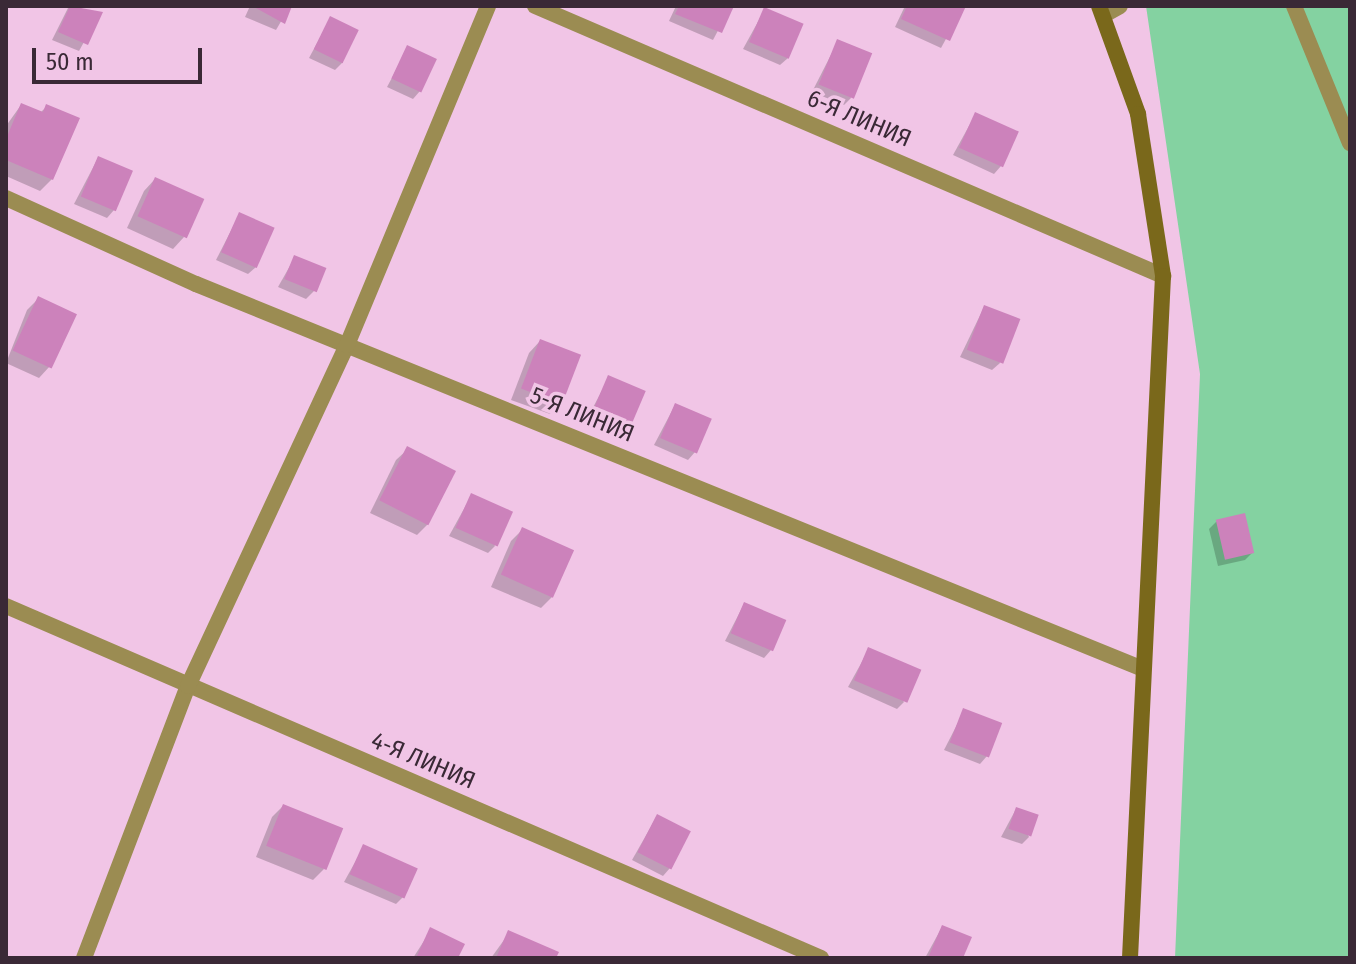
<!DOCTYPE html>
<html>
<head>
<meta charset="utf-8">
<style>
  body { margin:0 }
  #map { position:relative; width:1356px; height:964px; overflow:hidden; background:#f1c5e6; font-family:"Fira Sans Condensed",sans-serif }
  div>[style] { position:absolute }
  .green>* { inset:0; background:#84d2a1 }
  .shadow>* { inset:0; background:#0003 }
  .building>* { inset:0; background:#cc82bb; transform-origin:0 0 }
  .street>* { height:16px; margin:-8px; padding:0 8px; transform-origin:8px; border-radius:8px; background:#9b8c52 }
  .secondary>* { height:16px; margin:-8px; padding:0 8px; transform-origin:8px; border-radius:8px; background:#7a681b }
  span { translate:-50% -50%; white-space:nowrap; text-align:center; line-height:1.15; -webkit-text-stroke:7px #f1c5e6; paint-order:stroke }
  .street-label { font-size:24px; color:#3a2936 }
  .frame { position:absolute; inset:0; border:8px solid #3a2936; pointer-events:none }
  .scale { position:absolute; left:32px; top:48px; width:170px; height:36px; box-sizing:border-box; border:4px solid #3a2936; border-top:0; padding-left:10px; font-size:24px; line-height:28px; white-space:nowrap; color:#3a2936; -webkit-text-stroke:6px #f1c5e6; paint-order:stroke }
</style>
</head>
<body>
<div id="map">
  <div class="green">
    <i style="clip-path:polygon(1146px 6px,1350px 6px,1350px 958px,1175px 958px,1200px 374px)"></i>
  </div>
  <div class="shadow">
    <i style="clip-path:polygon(69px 6px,100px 13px,79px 51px,52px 40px)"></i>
    <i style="clip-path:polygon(250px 6px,290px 6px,276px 30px,245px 17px)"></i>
    <i style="clip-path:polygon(676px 6px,731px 6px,713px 40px,669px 21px)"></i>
    <i style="clip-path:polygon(905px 6px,964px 6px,941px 48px,895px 27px)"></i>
    <i style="clip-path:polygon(765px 9px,788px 58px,780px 65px,743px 49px)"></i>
    <i style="clip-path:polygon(330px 19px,343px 62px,335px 70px,309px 58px)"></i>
    <i style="clip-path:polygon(838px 41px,851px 98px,844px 105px,812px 92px)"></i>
    <i style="clip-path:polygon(408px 48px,420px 91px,413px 99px,387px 87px)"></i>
    <i style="clip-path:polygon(21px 105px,40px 113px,47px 106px,52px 179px,40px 191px,6px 176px,6px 126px)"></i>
    <i style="clip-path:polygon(975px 115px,1001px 166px,994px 174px,953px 155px)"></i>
    <i style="clip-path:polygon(98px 158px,114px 210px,107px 218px,74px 204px)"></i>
    <i style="clip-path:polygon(155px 179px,184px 237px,173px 249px,127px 228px,144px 191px)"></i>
    <i style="clip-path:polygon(239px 215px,256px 267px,248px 274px,216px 260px)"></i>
    <i style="clip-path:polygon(295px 257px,314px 291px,306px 299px,278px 287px)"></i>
    <i style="clip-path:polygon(39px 298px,50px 366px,39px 378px,6px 363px,27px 310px)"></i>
    <i style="clip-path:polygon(984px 307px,1000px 363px,992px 370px,960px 357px)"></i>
    <i style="clip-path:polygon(540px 341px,561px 403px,550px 414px,511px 400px,529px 353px)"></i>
    <i style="clip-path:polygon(609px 377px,629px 424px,622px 432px,588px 417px)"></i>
    <i style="clip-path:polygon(675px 405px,695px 452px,688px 460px,654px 445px)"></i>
    <i style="clip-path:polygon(408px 449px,428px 524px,417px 535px,370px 513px,396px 460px)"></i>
    <i style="clip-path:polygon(471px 496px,495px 546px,488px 553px,449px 536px)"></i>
    <i style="clip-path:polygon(1217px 521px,1252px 553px,1245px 560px,1218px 566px,1209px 529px)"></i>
    <i style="clip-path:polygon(522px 530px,552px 597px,541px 608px,491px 587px,511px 541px)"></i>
    <i style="clip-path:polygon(744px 604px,771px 650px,764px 658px,725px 641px)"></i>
    <i style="clip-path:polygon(869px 649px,904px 702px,897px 709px,848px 687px)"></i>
    <i style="clip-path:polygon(964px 711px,987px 756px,980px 764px,944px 750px)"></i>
    <i style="clip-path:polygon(283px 806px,324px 869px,313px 880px,256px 857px,272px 817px)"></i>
    <i style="clip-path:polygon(1016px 809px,1029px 837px,1022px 844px,1001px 837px)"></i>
    <i style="clip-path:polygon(657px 816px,670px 868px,663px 876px,632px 860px)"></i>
    <i style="clip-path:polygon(364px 846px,404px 896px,396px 904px,344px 882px)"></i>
    <i style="clip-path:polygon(942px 927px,961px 958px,925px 958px)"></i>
    <i style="clip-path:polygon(431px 930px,456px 958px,413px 958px)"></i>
    <i style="clip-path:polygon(509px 933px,554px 958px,491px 958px)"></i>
  </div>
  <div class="building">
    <i style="clip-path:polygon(70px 6px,103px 12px,88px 45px,58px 32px)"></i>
    <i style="clip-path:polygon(252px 6px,292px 6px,285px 24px)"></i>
    <i style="clip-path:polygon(679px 6px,734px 6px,722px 33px,675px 14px)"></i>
    <i style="clip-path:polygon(907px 6px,966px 6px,950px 41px,901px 19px)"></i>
    <i style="left:764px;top:7px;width:43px;height:38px;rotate:23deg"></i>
    <i style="left:330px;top:16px;width:32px;height:37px;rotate:26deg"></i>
    <i style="left:837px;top:39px;width:38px;height:49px;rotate:22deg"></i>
    <i style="left:407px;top:45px;width:33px;height:37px;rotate:25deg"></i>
    <i style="clip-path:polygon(21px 103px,43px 112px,46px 104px,80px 118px,53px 180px,6px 160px,6px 139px)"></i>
    <i style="left:975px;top:112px;width:48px;height:39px;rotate:24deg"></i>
    <i style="left:98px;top:156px;width:38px;height:44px;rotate:23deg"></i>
    <i style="left:155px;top:177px;width:54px;height:43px;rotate:24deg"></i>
    <i style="left:239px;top:212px;width:39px;height:44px;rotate:24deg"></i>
    <i style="left:294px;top:255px;width:35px;height:26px;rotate:22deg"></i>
    <i style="left:38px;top:296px;width:43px;height:60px;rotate:25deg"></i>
    <i style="left:984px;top:305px;width:39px;height:48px;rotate:21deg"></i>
    <i style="left:540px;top:339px;width:44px;height:53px;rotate:21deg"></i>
    <i style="left:608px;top:375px;width:41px;height:37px;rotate:23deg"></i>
    <i style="left:675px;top:403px;width:40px;height:38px;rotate:23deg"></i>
    <i style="left:407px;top:446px;width:55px;height:61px;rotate:27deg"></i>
    <i style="left:471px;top:493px;width:46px;height:38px;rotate:24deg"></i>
    <i style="left:1245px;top:513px;width:41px;height:30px;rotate:77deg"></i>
    <i style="left:522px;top:527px;width:57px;height:52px;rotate:24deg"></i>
    <i style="left:744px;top:602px;width:46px;height:34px;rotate:23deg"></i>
    <i style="left:868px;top:647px;width:58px;height:36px;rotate:23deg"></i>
    <i style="left:963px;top:708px;width:42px;height:37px;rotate:21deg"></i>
    <i style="left:283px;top:804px;width:65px;height:45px;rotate:22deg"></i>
    <i style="left:1016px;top:807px;width:24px;height:23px;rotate:19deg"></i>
    <i style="left:657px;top:814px;width:38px;height:43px;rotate:27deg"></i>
    <i style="left:363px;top:844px;width:60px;height:33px;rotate:24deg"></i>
    <i style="clip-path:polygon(942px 925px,972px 937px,963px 958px,928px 958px)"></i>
    <i style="clip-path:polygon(430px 927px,465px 944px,458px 958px,416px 958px)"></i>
    <i style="clip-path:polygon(508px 930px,559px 952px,556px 958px,496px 958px)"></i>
  </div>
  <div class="street">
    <i style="left:535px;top:6px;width:684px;rotate:23.26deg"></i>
    <i style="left:1294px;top:6px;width:148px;rotate:67.8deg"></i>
    <i style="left:1104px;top:15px;width:18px;rotate:-29deg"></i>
    <i style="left:6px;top:198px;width:209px;rotate:24.4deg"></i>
    <i style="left:196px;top:284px;width:1022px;rotate:22.12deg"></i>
    <i style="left:6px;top:606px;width:888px;rotate:23.36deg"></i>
    <i style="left:84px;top:958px;width:291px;rotate:-69.1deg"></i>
    <i style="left:188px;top:686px;width:376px;rotate:-65deg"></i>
    <i style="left:347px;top:345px;width:367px;rotate:-67.4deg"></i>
  </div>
  <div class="secondary">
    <i style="left:1099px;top:6px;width:115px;rotate:70.1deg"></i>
    <i style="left:1138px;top:114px;width:164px;rotate:81.2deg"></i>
    <i style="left:1163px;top:276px;width:683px;rotate:92.77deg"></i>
  </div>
  <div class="street-label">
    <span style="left:859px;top:119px;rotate:23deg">6-Я ЛИНИЯ</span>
    <span style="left:582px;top:415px;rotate:22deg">5-Я ЛИНИЯ</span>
    <span style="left:423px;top:761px;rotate:23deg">4-Я ЛИНИЯ</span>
  </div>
  <div class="frame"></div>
  <div class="scale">50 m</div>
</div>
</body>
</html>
